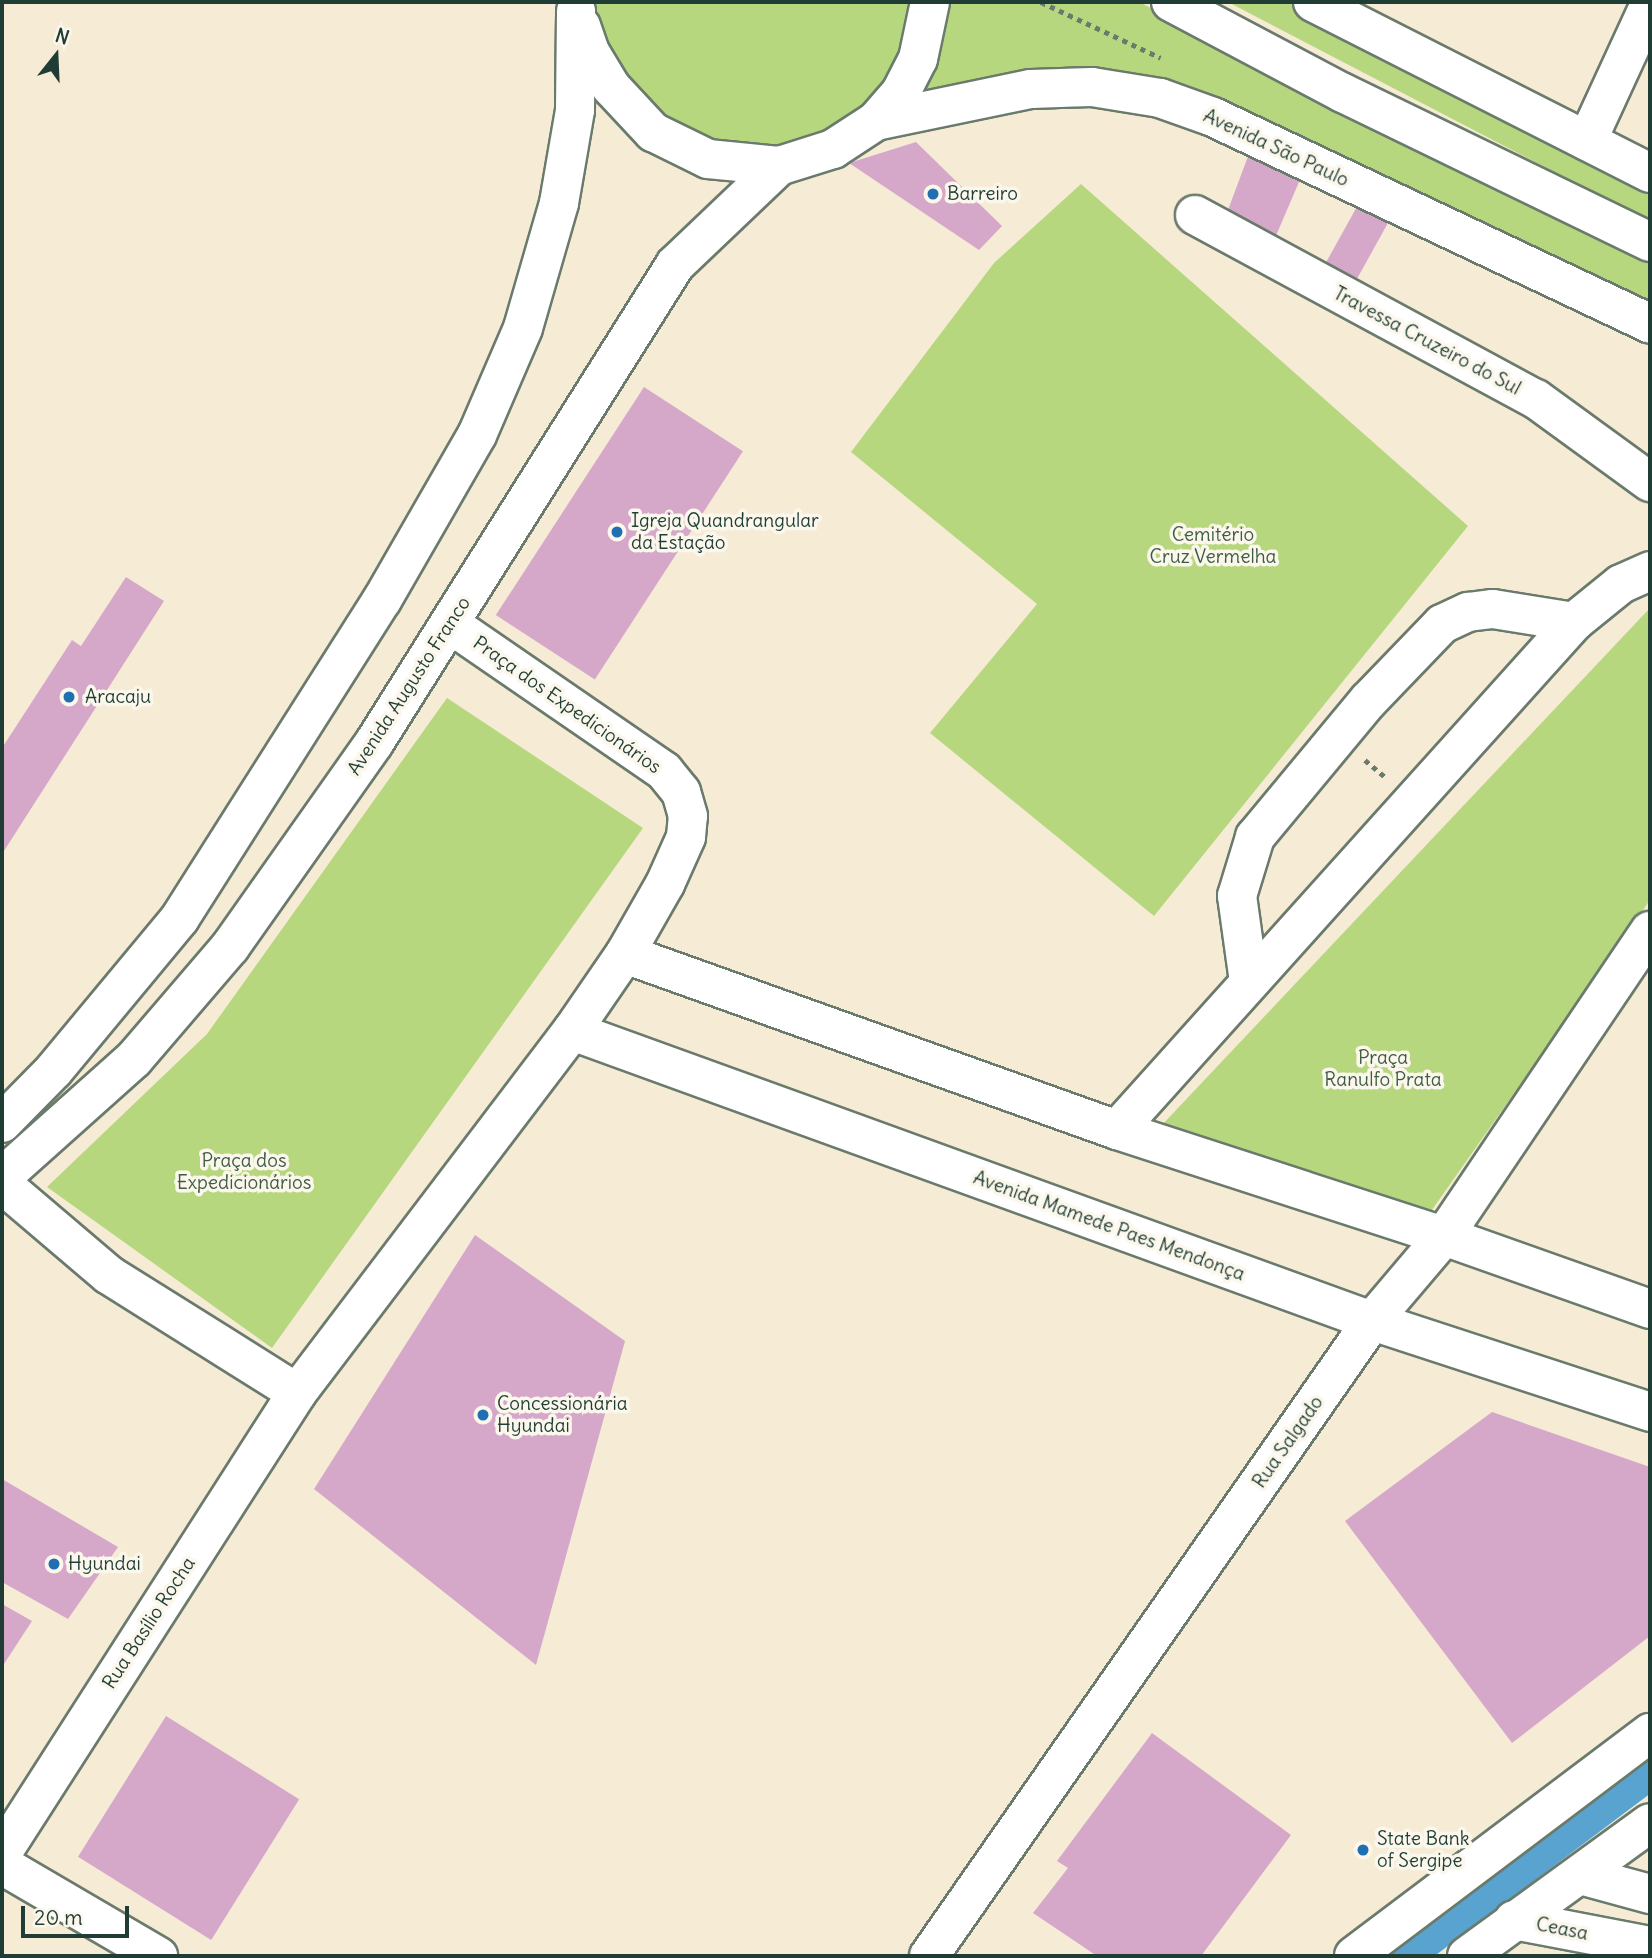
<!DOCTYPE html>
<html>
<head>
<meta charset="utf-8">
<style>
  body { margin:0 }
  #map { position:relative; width:1652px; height:1958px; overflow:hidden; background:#f6ebd5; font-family:Delius,sans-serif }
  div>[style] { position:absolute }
  .green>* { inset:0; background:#b7d77f }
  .canal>* { height:38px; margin:-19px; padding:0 19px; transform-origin:19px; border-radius:19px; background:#58a3d0 }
  .building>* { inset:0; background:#d5a8ca; transform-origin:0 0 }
  .path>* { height:4.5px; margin-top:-2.25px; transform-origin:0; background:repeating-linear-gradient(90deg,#6a7a6c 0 5px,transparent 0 10px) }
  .roads { filter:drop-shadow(2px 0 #6a7a6c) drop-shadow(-2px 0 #6a7a6c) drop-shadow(0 2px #6a7a6c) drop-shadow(0 -2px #6a7a6c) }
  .minor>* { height:38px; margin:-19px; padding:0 19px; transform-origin:19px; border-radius:19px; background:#fff }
  .major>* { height:38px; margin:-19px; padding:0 19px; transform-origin:19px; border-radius:19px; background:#fff }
  .dots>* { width:19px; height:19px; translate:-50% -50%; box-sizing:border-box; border:4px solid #fbf7ec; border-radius:50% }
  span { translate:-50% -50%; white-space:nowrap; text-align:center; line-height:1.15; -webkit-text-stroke:7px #fbf7ec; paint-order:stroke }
  .street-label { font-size:19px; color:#1f3d34 }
  .poi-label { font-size:19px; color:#1f3d34 }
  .left { translate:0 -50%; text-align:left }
  .park-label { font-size:19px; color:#3d5c43 }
  .frame { position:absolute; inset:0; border:4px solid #1f3d34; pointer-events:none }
  .north { position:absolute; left:21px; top:21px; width:70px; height:70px; -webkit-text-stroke:5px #fbf7ec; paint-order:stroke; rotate:18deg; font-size:19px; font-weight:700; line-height:28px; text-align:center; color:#1f3d34 }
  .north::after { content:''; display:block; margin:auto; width:24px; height:32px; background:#1f3d34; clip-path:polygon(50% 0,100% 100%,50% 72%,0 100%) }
  .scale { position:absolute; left:21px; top:1906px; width:108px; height:32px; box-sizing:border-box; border:4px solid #1f3d34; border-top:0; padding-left:9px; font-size:21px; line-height:24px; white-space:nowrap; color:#1f3d34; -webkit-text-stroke:5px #fbf7ec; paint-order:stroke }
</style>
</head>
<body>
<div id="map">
  <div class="green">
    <i style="clip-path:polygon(587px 2px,913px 2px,912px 32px,891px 80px,843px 126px,790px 150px,720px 149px,663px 118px,624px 82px)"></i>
    <i style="clip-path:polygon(944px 2px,1139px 2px,1650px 258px,1650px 311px,1212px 102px,909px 94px)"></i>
    <i style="clip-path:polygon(1228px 2px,1291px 2px,1650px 185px,1650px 222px)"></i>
    <i style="clip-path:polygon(1081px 184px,1468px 526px,1154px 916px,930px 733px,1037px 604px,851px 452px,994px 263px)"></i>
    <i style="clip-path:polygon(1650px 608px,1650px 900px,1427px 1217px,1161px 1126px)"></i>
    <i style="clip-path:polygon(447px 698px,643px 828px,272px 1348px,47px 1187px,207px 1034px)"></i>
  </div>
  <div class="canal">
    <i style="left:1403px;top:1956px;width:309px;rotate:-37deg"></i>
  </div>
  <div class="building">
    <i style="clip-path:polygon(916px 142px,1002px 226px,979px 250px,849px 163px)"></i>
    <i style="clip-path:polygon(1250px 151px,1302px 175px,1272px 245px,1225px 218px)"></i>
    <i style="left:1359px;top:203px;width:35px;height:75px;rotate:29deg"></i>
    <i style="left:644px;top:387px;width:118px;height:272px;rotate:33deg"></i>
    <i style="clip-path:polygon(126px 577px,164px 601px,2px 854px,2px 748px,72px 640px,81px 646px)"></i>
    <i style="clip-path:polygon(475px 1235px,625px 1341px,536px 1665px,314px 1489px)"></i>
    <i style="clip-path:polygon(1492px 1412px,1650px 1467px,1650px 1636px,1512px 1743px,1345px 1521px)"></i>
    <i style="clip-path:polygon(2px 1479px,118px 1547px,68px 1619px,2px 1582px)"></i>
    <i style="clip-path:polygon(2px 1604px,32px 1621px,2px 1667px)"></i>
    <i style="left:166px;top:1716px;width:157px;height:166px;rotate:32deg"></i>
    <i style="clip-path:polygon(1152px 1733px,1291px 1835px,1201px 1956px,1097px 1956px,1033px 1913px,1068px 1868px,1057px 1861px)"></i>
  </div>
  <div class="path">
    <i style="left:1041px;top:2px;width:132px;rotate:25deg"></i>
    <i style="left:1365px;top:760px;width:26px;rotate:40deg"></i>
  </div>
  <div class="roads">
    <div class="minor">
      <i style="left:1313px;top:2px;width:378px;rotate:26.9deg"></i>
      <i style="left:1587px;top:141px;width:151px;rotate:-65.3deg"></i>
      <i style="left:1195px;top:215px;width:387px;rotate:28.4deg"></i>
      <i style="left:1536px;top:399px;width:141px;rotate:36.1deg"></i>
      <i style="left:625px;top:954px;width:523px;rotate:19.68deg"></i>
      <i style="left:1117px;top:1130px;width:344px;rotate:18deg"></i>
      <i style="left:1444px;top:1236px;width:219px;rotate:19.5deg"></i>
      <i style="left:1249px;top:982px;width:87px;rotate:-97.9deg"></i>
      <i style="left:1237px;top:896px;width:62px;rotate:-73deg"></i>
      <i style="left:1255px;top:837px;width:177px;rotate:-50.3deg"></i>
      <i style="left:1368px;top:701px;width:107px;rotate:-46.1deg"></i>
      <i style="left:1442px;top:624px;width:29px;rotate:-25deg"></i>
      <i style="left:1468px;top:612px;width:25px;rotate:-7deg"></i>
      <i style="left:1493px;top:609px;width:82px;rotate:9.1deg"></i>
      <i style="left:572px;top:1031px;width:851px;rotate:19.93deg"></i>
      <i style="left:1372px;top:1321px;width:293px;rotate:18.1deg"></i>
      <i style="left:1117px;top:1130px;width:683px;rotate:-48.03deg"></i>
      <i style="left:1574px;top:622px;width:60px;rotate:-39deg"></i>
      <i style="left:1621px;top:584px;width:32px;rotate:-24deg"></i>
      <i style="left:2px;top:1184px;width:140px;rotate:40.4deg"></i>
      <i style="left:109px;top:1275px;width:222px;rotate:32.1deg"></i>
      <i style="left:2px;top:1853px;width:546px;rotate:-57.33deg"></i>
      <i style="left:297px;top:1393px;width:455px;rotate:-52.8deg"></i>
      <i style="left:572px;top:1031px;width:93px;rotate:-55.5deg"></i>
      <i style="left:625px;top:954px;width:81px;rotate:-60.3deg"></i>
      <i style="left:665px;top:884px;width:51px;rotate:-65.9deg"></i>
      <i style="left:686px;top:837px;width:21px;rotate:-85deg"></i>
      <i style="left:688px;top:816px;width:25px;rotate:-106deg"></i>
      <i style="left:681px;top:792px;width:27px;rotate:-129deg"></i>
      <i style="left:664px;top:771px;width:260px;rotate:-145.5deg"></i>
      <i style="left:2px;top:1865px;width:181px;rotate:30.3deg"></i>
      <i style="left:1580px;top:1875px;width:73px;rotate:15.2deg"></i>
      <i style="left:1514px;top:1920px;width:138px;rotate:10.8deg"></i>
      <i style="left:929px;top:1956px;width:774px;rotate:-55.1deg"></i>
      <i style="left:1372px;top:1321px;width:111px;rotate:-49.7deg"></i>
      <i style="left:1444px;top:1236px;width:368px;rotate:-56deg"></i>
    </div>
    <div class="major">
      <i style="left:1171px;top:2px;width:195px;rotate:27.9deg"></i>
      <i style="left:1343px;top:93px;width:341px;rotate:25.9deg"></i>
      <i style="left:581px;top:26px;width:28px;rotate:71deg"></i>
      <i style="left:590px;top:52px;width:41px;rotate:59deg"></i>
      <i style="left:611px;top:87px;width:62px;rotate:47deg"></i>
      <i style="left:653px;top:132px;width:61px;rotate:26.1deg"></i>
      <i style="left:708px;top:159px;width:71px;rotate:5.6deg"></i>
      <i style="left:779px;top:166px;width:57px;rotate:-17.5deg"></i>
      <i style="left:833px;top:149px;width:51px;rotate:-33.1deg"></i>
      <i style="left:876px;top:121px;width:38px;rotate:-49deg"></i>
      <i style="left:901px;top:92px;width:37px;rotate:-63deg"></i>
      <i style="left:918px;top:59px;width:58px;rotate:-78.1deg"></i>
      <i style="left:876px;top:121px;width:158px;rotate:-11.7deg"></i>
      <i style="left:1031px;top:89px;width:61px;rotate:-1.9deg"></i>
      <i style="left:1092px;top:87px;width:69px;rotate:9.2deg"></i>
      <i style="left:1160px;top:98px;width:56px;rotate:19.7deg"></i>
      <i style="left:1213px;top:117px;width:484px;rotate:25.3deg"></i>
      <i style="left:2px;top:1123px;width:74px;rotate:-45.5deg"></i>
      <i style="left:54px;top:1070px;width:197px;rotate:-50.3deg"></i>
      <i style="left:180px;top:918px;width:377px;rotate:-57.6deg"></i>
      <i style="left:382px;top:600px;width:190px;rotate:-60.1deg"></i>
      <i style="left:477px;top:435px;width:116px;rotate:-66.7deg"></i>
      <i style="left:523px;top:328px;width:130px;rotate:-73.9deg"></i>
      <i style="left:559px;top:203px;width:94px;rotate:-80.2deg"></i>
      <i style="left:575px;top:110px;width:99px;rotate:-89.4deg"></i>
      <i style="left:2px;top:1177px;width:177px;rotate:-41.8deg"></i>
      <i style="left:134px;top:1059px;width:148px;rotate:-49.4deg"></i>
      <i style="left:230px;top:947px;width:250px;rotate:-54.8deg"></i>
      <i style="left:374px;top:743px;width:565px;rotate:-57.8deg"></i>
      <i style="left:675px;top:265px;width:144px;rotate:-43.6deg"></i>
      <i style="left:1354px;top:1956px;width:371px;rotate:-37deg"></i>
      <i style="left:1467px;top:1956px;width:226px;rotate:-36deg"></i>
    </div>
  </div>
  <div class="dots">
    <i style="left:933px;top:194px;background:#1f6fb2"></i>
    <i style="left:617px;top:532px;background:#1f6fb2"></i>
    <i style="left:69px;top:697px;background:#1f6fb2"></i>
    <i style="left:483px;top:1415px;background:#1f6fb2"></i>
    <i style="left:54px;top:1564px;background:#1f6fb2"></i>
    <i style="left:1363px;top:1850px;background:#1f6fb2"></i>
  </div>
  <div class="street-label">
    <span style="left:1276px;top:148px;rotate:25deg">Avenida São Paulo</span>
    <span style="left:1427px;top:341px;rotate:28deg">Travessa Cruzeiro do Sul</span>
    <span style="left:409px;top:686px;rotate:-57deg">Avenida Augusto Franco</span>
    <span style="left:567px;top:705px;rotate:35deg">Praça dos Expedicionários</span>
    <span style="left:1109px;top:1226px;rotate:20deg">Avenida Mamede Paes Mendonça</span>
    <span style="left:1288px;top:1442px;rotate:-55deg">Rua Salgado</span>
    <span style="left:149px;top:1623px;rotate:-57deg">Rua Basílio Rocha</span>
    <span style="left:1562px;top:1929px;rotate:11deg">Ceasa</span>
  </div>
  <div class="poi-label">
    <span class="left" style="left:947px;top:194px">Barreiro</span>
    <span class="left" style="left:631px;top:532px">Igreja Quandrangular<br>da Estação</span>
    <span class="left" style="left:85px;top:697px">Aracaju</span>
    <span class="left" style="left:497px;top:1415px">Concessionária<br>Hyundai</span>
    <span class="left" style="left:68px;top:1564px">Hyundai</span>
    <span class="left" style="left:1377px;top:1850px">State Bank<br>of Sergipe</span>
  </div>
  <div class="park-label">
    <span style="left:1213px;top:546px">Cemitério<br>Cruz Vermelha</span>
    <span style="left:1383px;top:1069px">Praça<br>Ranulfo Prata</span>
    <span style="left:244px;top:1172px">Praça dos<br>Expedicionários</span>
  </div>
  <div class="frame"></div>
  <div class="north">N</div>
  <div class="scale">20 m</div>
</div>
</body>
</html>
